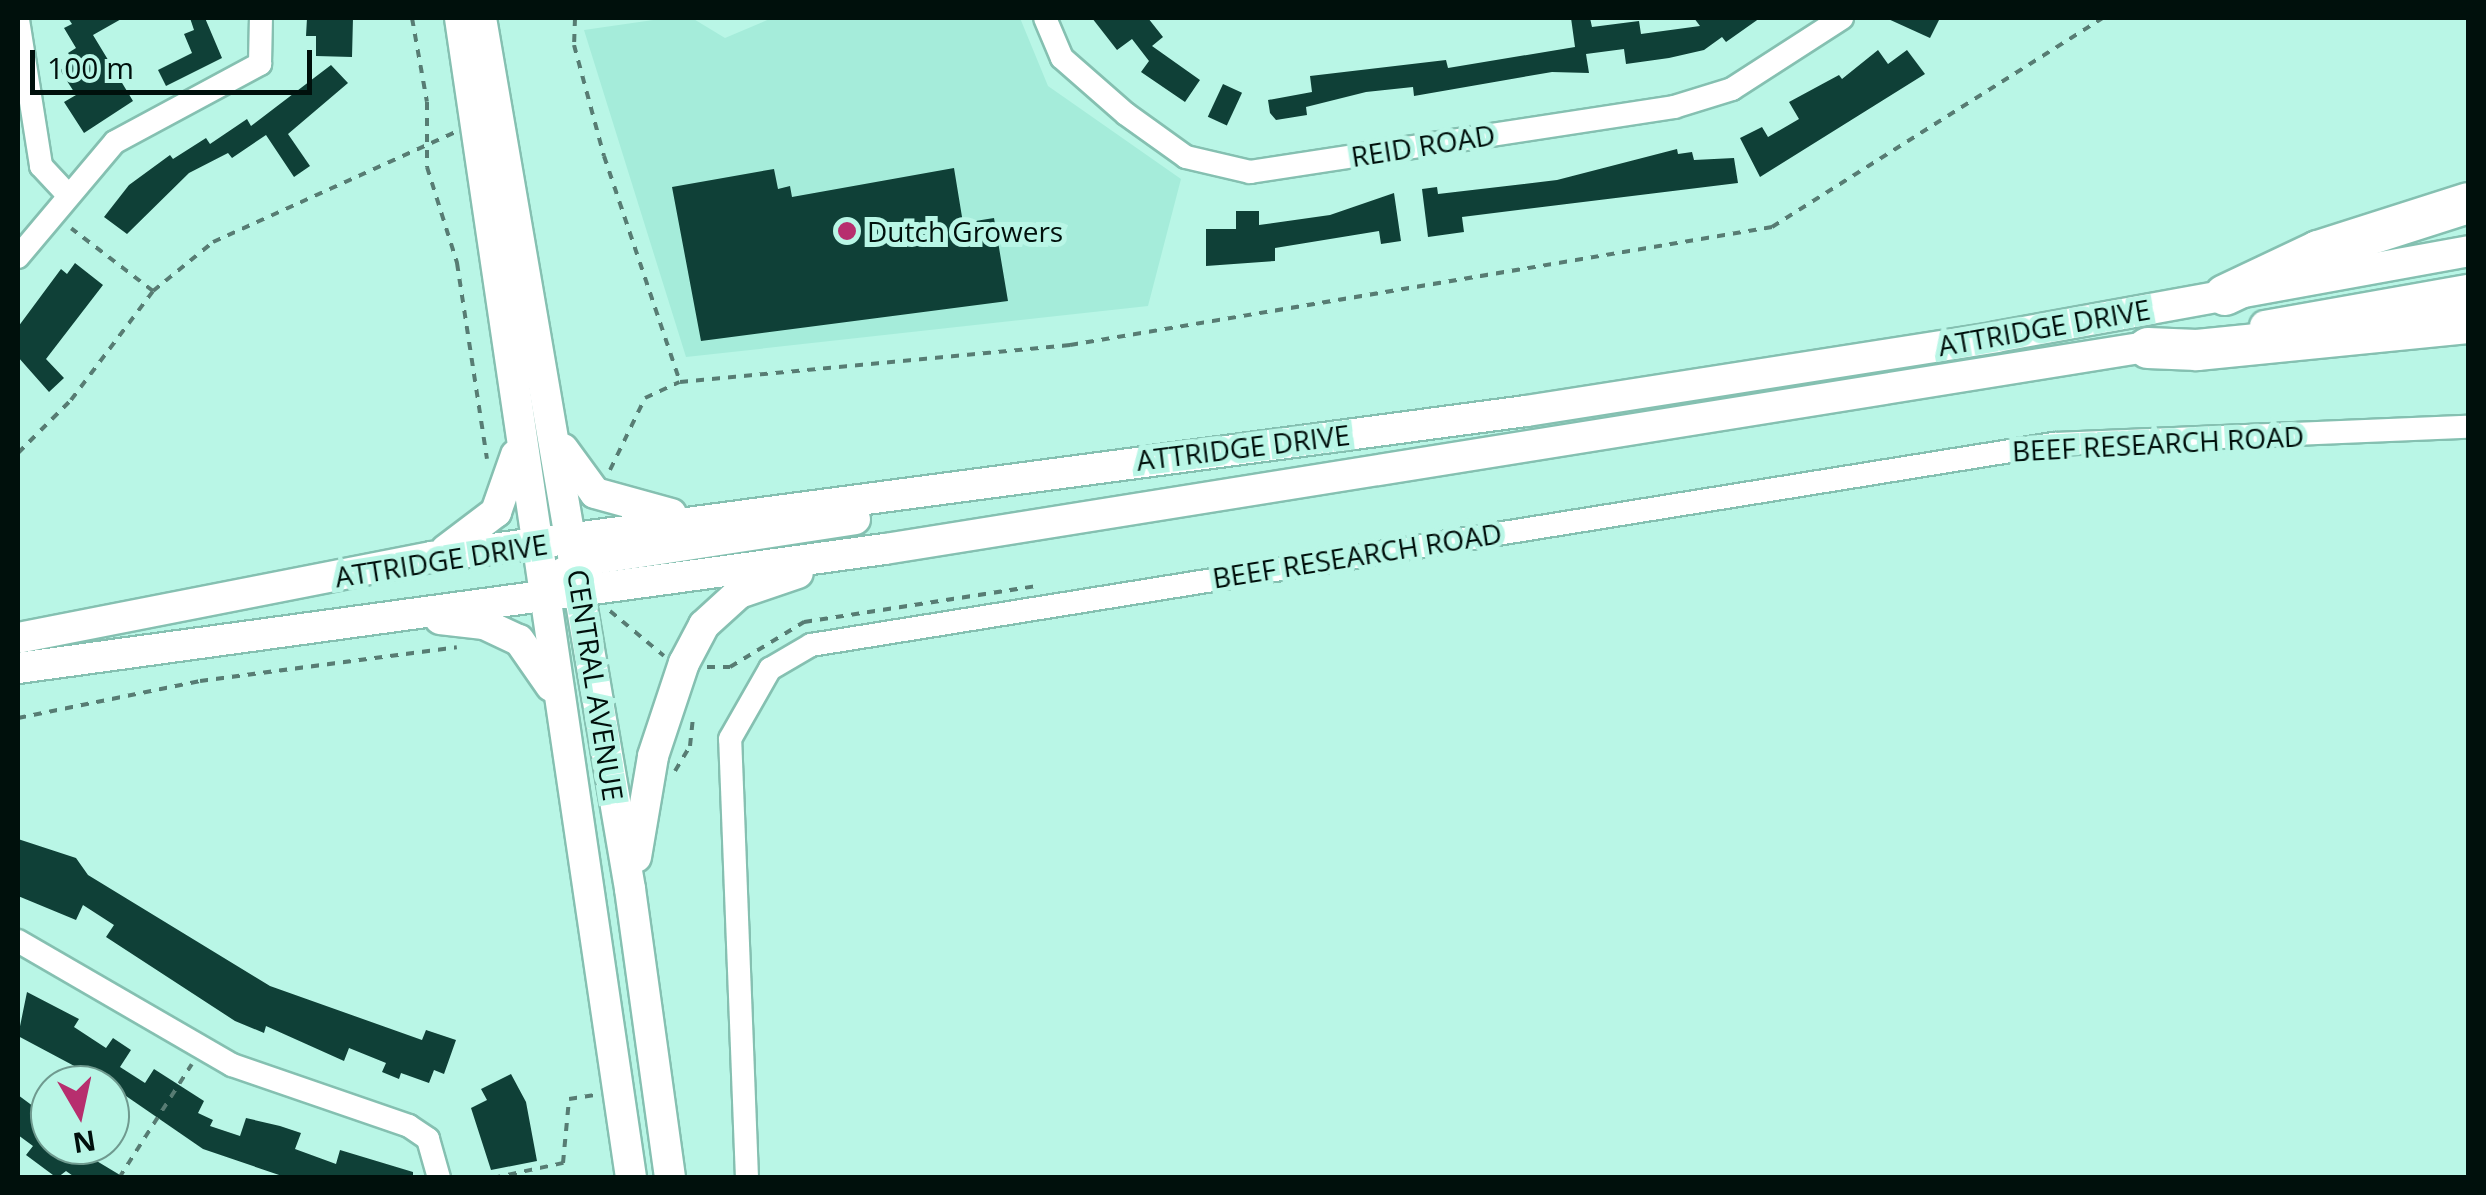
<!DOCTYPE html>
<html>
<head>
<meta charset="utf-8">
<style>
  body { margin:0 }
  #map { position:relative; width:2486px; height:1195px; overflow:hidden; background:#b9f6e6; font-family:"Open Sans",sans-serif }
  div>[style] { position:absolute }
  .built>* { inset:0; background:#a5ecda }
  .building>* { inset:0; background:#0f4037; transform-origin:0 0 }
  .path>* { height:4px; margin-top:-2px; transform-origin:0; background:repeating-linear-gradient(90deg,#577c73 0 8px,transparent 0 16px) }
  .roads { filter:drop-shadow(2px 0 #85c0b1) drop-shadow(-2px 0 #85c0b1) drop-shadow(0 2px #85c0b1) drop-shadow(0 -2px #85c0b1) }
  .street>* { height:22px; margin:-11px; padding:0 11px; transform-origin:11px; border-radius:11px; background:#fff }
  .secondary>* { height:30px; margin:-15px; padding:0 15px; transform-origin:15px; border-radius:15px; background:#fff }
  .highway>* { height:40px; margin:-20px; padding:0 20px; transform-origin:20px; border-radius:20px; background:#fff }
  .dots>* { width:28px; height:28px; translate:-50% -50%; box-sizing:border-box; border:5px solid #b9f6e6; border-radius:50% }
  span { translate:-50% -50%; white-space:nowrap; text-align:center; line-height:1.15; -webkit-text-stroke:10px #b9f6e6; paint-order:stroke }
  .street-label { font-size:28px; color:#00100c }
  .poi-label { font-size:28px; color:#00100c }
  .left { translate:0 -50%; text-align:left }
  .frame { position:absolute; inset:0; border:20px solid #00100c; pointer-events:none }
  .north { position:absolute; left:30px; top:1065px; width:100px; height:100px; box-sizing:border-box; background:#b9f6e6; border:2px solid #6f9a8f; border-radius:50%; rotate:171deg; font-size:28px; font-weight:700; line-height:40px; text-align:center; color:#00100c }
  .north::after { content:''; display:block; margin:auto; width:35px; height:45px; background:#b72e6e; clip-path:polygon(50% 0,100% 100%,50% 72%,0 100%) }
  .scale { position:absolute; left:30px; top:50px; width:282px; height:45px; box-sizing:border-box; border:5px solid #00100c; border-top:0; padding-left:12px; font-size:30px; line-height:35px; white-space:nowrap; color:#00100c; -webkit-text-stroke:8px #b9f6e6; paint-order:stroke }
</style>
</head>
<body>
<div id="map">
  <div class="built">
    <i style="clip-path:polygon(667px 18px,692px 18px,725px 38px,772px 18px,1020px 18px,1048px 86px,1181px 179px,1148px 306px,686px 357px,584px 30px)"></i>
  </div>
  <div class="building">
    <i style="clip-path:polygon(68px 18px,123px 18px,93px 35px,133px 101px,84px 133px,64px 102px,76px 95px,60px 70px,74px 61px,68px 53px,76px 48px,64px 28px,72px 24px)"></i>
    <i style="clip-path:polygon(190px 18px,205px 18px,222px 58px,166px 86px,158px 70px,192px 53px,184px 34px,194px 30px)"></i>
    <i style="clip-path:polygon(307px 18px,353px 18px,352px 57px,316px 56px,316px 36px,306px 36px)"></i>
    <i style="clip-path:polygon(1092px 18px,1148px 18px,1163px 37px,1152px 46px,1200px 80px,1185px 102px,1141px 72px,1149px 61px,1132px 39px,1117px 50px)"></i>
    <i style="clip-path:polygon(1571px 18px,1590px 18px,1592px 27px,1639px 21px,1641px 34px,1700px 26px,1694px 18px,1760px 18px,1726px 42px,1722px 37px,1704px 50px,1669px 58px,1626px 64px,1624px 49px,1586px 54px,1589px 73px,1552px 72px,1414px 96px,1413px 87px,1366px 92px,1306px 107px,1307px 115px,1276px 120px,1270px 113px,1268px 100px,1312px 92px,1310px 76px,1446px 60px,1448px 68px,1575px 47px)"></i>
    <i style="clip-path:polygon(1886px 18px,1940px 18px,1930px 38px)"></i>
    <i style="clip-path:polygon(1878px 50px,1888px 64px,1907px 50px,1925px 74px,1760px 177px,1740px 138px,1762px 127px,1768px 137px,1799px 119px,1789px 102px,1839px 75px,1842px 79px)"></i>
    <i style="clip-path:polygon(331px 65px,348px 83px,288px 134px,310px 166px,294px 177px,266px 135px,232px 158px,228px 153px,189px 173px,127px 234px,104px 217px,129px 185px,170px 155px,173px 159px,206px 138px,210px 144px,247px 119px,251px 126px)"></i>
    <i style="left:1223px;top:84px;width:21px;height:36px;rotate:25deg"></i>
    <i style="clip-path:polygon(1677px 149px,1678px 154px,1692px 152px,1694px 160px,1734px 158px,1738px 183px,1462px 217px,1464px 232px,1428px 237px,1422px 189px,1437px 187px,1438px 194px,1557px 180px)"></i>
    <i style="clip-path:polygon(954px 168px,963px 223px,994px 218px,1008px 301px,701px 341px,672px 187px,774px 169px,778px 189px,790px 186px,792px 197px)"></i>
    <i style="clip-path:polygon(1394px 193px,1401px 241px,1381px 244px,1379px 231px,1275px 248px,1275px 261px,1206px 266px,1206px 229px,1236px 229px,1236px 211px,1259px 211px,1259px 225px,1330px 215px)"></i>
    <i style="clip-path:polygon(75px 263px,103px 285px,46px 359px,64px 378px,49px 392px,18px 357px,18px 327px,61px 269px,67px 274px)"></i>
    <i style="clip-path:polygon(18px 839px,76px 858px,88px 875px,270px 986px,422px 1040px,426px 1030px,456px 1040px,444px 1074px,434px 1070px,429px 1083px,401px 1073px,399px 1079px,382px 1072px,386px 1063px,349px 1048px,344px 1061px,266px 1026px,264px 1033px,235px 1021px,106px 937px,114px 925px,83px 905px,76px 920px,18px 896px)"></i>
    <i style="clip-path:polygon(27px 992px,79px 1019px,74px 1027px,106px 1048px,113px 1038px,131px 1050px,120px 1067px,145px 1083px,154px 1069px,204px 1101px,198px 1113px,213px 1120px,210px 1126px,240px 1136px,246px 1118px,280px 1126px,301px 1133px,295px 1149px,336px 1164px,340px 1150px,413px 1172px,413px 1178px,288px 1178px,203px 1149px,110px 1085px,18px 1036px)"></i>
    <i style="clip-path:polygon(511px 1074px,526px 1102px,537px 1161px,491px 1170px,471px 1108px,487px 1100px,481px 1089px)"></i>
    <i style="clip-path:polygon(18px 1095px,49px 1118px,43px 1125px,50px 1145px,70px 1145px,125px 1178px,76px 1178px,66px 1171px,57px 1178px,26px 1155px,33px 1146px,18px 1135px)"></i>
  </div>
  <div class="path">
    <i style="left:412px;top:18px;width:85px;rotate:79.9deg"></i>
    <i style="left:427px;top:102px;width:65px;rotate:90deg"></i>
    <i style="left:427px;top:167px;width:101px;rotate:72.6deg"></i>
    <i style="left:457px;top:263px;width:198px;rotate:81.3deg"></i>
    <i style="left:575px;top:18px;width:27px;rotate:92deg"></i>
    <i style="left:574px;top:45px;width:115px;rotate:74.9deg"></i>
    <i style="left:604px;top:156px;width:238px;rotate:71.4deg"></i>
    <i style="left:153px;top:291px;width:77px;rotate:-39.2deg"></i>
    <i style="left:213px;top:242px;width:266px;rotate:-24.4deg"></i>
    <i style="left:18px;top:453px;width:75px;rotate:-45deg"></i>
    <i style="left:71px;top:400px;width:136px;rotate:-53deg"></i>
    <i style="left:153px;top:291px;width:103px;rotate:-142.5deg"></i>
    <i style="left:610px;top:470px;width:80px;rotate:-64.1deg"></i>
    <i style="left:645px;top:398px;width:38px;rotate:-25deg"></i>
    <i style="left:680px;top:382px;width:392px;rotate:-5.4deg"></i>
    <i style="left:1070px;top:345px;width:712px;rotate:-9.54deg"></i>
    <i style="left:1772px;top:227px;width:391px;rotate:-32.3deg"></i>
    <i style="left:610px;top:611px;width:70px;rotate:39.8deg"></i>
    <i style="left:707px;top:667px;width:23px"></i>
    <i style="left:730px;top:667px;width:87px;rotate:-31.3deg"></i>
    <i style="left:804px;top:622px;width:236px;rotate:-8.8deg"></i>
    <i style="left:18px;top:718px;width:186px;rotate:-11.5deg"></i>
    <i style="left:200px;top:681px;width:259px;rotate:-7.5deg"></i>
    <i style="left:675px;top:771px;width:29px;rotate:-59deg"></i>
    <i style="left:690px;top:746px;width:30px;rotate:-84deg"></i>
    <i style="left:119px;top:1178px;width:135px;rotate:-57.4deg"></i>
    <i style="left:493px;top:1178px;width:72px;rotate:-12.1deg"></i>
    <i style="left:563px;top:1163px;width:64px;rotate:-84.6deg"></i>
    <i style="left:569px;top:1099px;width:26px;rotate:-9deg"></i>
  </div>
  <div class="roads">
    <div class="street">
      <i style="left:1045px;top:18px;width:43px;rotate:67deg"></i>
      <i style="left:1062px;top:58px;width:85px;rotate:41.2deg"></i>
      <i style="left:1126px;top:114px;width:74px;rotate:35.6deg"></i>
      <i style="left:1186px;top:157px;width:66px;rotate:13.2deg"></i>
      <i style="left:1250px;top:172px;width:429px;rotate:-8.7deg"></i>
      <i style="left:1674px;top:107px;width:61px;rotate:-17.2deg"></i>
      <i style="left:1732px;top:89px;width:131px;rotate:-32.8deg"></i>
      <i style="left:18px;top:20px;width:148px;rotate:81deg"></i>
      <i style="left:41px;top:166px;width:38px;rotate:47deg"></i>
      <i style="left:18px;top:257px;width:150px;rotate:-49.9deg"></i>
      <i style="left:115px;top:142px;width:165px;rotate:-28.3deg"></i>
      <i style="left:260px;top:64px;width:46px;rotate:-88.8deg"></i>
      <i style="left:18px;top:941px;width:247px;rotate:30.1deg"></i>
      <i style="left:232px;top:1065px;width:187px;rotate:19deg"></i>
      <i style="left:409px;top:1126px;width:23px;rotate:34deg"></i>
      <i style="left:428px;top:1139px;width:41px;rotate:74.2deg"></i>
      <i style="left:747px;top:1178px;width:439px;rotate:-92.2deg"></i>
      <i style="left:730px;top:739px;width:81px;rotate:-60.3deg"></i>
      <i style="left:770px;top:669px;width:48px;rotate:-30.3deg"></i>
      <i style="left:811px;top:645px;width:1259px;rotate:-9.19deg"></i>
      <i style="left:2054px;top:444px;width:414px;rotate:-2.4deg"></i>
    </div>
    <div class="secondary">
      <i style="left:460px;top:18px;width:1173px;rotate:81.61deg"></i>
      <i style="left:481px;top:18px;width:884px;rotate:80.29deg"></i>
      <i style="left:630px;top:889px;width:292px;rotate:82.1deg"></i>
      <i style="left:2265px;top:326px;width:206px;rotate:-10.1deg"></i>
      <i style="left:563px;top:449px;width:54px;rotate:54deg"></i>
      <i style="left:595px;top:493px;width:79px;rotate:15.4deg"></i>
      <i style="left:446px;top:550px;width:63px;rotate:-37.2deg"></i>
      <i style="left:496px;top:512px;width:60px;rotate:-70.7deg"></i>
      <i style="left:563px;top:573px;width:35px;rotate:-24deg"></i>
      <i style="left:595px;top:559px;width:263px;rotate:-8.7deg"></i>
      <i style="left:440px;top:619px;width:44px;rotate:6.5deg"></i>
      <i style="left:484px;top:624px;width:38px;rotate:25deg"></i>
      <i style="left:519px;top:640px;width:56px;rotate:55.2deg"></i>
      <i style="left:18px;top:638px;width:422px;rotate:-11.1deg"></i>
      <i style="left:432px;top:557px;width:1104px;rotate:-7.6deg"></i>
      <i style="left:1526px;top:411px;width:476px;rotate:-8.9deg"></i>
      <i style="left:1996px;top:337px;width:480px;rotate:-10.3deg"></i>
      <i style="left:18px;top:668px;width:875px;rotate:-7.82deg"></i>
      <i style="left:885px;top:549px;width:1296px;rotate:-9.1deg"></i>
      <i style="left:636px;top:857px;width:102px;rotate:-80.4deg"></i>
      <i style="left:653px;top:756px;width:98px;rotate:-71.6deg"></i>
      <i style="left:684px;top:663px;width:43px;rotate:-62.2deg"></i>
      <i style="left:704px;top:625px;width:47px;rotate:-42.4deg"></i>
      <i style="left:739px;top:593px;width:62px;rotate:-18.7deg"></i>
    </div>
    <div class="highway">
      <i style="left:2225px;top:295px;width:103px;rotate:-25.3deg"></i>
      <i style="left:2318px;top:251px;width:157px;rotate:-17.7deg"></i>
      <i style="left:2148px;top:348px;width:49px;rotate:2.3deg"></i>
      <i style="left:2197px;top:350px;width:272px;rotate:-5.7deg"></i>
    </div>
  </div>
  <div class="dots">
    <i style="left:847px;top:231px;background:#b72e6e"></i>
  </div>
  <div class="street-label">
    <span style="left:1423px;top:145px;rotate:-9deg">REID ROAD</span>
    <span style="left:2044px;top:327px;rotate:-10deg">ATTRIDGE DRIVE</span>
    <span style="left:2158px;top:443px;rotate:-3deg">BEEF RESEARCH ROAD</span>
    <span style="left:1243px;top:447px;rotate:-7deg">ATTRIDGE DRIVE</span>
    <span style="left:1357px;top:555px;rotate:-9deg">BEEF RESEARCH ROAD</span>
    <span style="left:441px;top:560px;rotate:-9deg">ATTRIDGE DRIVE</span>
    <span style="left:596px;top:685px;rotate:81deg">CENTRAL AVENUE</span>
  </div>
  <div class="poi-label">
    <span class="left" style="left:867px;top:231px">Dutch Growers</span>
  </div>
  <div class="frame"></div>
  <div class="north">N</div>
  <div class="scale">100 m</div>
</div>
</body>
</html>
